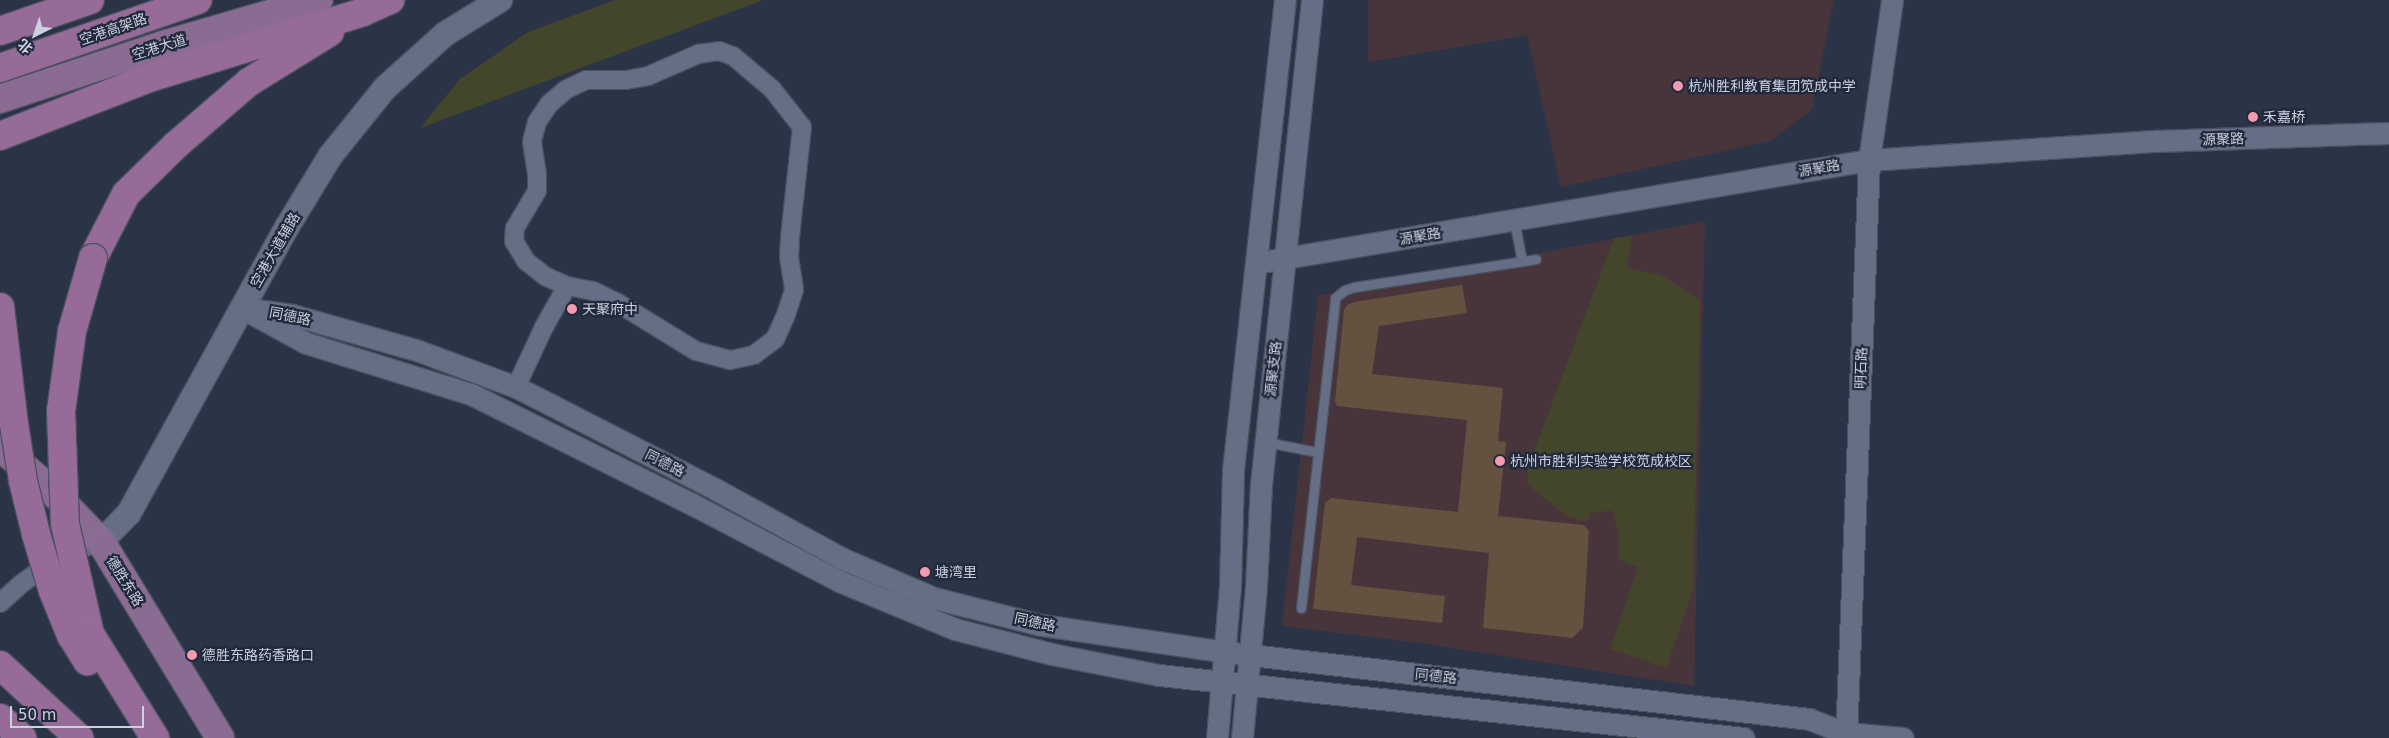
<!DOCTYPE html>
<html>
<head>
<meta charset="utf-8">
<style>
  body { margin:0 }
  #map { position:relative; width:2389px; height:738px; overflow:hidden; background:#2b3347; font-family:"DejaVu Sans","Noto Sans SC",sans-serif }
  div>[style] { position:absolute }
  .education>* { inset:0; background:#48353c }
  .green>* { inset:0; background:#44462b }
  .building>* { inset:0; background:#655140 }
  .roads { filter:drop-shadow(1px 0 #4b5161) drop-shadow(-1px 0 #4b5161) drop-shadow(0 1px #4b5161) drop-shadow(0 -1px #4b5161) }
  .service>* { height:9px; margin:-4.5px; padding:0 4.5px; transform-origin:4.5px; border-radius:4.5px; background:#656e85 }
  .minor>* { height:18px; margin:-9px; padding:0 9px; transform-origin:9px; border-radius:9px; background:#656e85 }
  .tertiary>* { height:21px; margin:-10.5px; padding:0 10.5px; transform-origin:10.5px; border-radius:10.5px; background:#656e85 }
  .secondary>* { height:24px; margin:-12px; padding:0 12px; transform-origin:12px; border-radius:12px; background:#656e85 }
  .primary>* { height:28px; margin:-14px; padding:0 14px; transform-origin:14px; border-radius:14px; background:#8a6c93 }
  .trunk>* { height:28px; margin:-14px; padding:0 14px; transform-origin:14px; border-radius:14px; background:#966b98 }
  .bridges { filter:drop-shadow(1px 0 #4b5161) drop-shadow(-1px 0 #4b5161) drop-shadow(0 1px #4b5161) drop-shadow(0 -1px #4b5161) }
  .trunk-bridge>* { height:28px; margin:-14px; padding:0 14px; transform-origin:14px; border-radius:14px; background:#966b98 }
  .dots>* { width:14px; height:14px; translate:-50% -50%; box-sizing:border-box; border:2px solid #21293c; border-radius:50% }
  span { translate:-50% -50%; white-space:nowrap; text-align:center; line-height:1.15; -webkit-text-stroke:4.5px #21293c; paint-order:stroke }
  .street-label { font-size:14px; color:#ccd1de }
  .poi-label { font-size:14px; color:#ccd1de }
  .left { translate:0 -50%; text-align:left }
  .north { position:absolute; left:10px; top:10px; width:50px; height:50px; -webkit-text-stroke:4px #21293c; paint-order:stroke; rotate:221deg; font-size:14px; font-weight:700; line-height:20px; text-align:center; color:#ccd1de }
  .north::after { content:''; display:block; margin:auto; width:18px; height:22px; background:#ccd1de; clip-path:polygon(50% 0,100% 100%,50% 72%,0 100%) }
  .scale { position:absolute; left:10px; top:706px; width:134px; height:22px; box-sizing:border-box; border:2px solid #ccd1de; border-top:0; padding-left:6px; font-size:15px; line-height:18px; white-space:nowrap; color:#ccd1de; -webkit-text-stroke:4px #21293c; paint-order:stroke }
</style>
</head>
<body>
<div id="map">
  <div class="education">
    <i style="clip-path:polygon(1368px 0,1834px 0,1812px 110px,1770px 141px,1561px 187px,1527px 35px,1368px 62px)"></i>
    <i style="clip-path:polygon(1705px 221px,1694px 686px,1428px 644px,1282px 626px,1318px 296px)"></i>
  </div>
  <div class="green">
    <i style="clip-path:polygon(615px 0,763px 0,420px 128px,460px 79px,528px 32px)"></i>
    <i style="clip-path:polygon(1632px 236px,1627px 268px,1661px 275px,1700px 300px,1693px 590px,1666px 668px,1610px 649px,1638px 567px,1619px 560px,1619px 533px,1612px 510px,1588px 514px,1590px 519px,1585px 521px,1567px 516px,1527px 484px,1528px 467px,1614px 238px)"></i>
  </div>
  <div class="building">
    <i style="clip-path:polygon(1462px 285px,1467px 313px,1379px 326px,1372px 374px,1503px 388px,1498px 441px,1506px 442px,1498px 516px,1584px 525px,1589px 531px,1583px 628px,1572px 638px,1483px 628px,1489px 553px,1357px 537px,1351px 585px,1445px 596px,1442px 623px,1313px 609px,1325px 503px,1331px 498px,1458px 512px,1467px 420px,1337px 406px,1335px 401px,1344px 310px,1347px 305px,1354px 302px)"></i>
  </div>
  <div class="roads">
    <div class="service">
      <i style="left:1514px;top:220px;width:42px;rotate:79deg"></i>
      <i style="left:1266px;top:442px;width:52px;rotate:11.1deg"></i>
      <i style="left:1301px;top:608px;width:312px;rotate:-83.7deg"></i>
      <i style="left:1335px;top:298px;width:13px;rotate:-39deg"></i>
      <i style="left:1345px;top:290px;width:9px;rotate:-18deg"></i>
      <i style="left:1354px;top:287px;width:184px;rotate:-8.7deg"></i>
    </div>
    <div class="minor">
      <i style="left:719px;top:51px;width:15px;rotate:20deg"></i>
      <i style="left:733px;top:56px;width:51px;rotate:40.2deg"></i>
      <i style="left:772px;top:89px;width:48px;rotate:51.7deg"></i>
      <i style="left:802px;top:127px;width:112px;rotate:96.2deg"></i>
      <i style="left:790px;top:238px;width:19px;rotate:93deg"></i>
      <i style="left:789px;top:257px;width:33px;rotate:81deg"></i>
      <i style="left:794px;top:290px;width:28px;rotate:108deg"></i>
      <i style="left:785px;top:317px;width:24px;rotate:114deg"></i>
      <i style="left:775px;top:339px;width:26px;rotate:143deg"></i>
      <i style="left:754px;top:355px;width:25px;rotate:168deg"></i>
      <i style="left:730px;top:360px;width:35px;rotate:-165deg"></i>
      <i style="left:696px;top:351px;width:92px;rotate:-148.4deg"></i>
      <i style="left:618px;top:303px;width:28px;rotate:-154deg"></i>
      <i style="left:593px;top:291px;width:26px;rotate:-169deg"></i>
      <i style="left:567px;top:286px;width:24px;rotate:-156deg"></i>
      <i style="left:545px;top:276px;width:24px;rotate:-142deg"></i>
      <i style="left:526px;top:261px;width:23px;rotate:-121deg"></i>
      <i style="left:514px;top:241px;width:13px;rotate:-86deg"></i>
      <i style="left:515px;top:228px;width:43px;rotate:-59.3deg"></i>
      <i style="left:537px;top:191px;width:17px;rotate:-90deg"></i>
      <i style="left:537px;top:174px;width:33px;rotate:-99deg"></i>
      <i style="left:532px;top:141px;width:20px;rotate:-75deg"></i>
      <i style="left:537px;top:122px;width:22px;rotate:-56deg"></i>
      <i style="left:549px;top:104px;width:23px;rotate:-40deg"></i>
      <i style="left:567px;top:89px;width:21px;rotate:-25deg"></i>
      <i style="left:586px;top:80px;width:40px"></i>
      <i style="left:626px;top:80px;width:22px;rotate:-10deg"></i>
      <i style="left:648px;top:76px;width:55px;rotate:-23.7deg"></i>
      <i style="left:698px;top:54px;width:21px;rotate:-8deg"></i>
      <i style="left:516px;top:387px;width:66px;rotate:-65deg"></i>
      <i style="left:544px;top:327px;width:47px;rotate:-60.7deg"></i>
      <i style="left:0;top:603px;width:28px;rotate:-42deg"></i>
      <i style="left:21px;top:584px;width:49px;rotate:-35.9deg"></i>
      <i style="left:61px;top:555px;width:42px;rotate:-18deg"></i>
    </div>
    <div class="tertiary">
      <i style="left:1256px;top:263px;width:622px;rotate:-9.54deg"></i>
      <i style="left:1869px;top:160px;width:289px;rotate:-3.8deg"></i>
      <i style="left:2157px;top:141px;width:232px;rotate:-2deg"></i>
      <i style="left:242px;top:308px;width:51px;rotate:7.8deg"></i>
      <i style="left:293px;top:315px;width:131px;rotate:15.9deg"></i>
      <i style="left:419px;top:351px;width:103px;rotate:20.4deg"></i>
      <i style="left:516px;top:387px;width:226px;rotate:27.1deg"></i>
      <i style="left:717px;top:490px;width:141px;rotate:28.7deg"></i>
      <i style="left:841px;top:558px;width:101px;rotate:23.3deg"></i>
      <i style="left:934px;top:598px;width:110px;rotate:14.2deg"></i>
      <i style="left:1041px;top:625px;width:186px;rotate:8.3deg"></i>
      <i style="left:1225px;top:652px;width:588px;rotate:6.54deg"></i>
      <i style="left:1809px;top:719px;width:40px;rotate:21deg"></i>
      <i style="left:1846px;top:733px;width:57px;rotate:5deg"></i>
      <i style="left:253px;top:314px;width:60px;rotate:28.7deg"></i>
      <i style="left:306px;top:343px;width:173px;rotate:17.2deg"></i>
      <i style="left:471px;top:394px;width:245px;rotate:26.5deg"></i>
      <i style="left:690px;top:503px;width:168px;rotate:27.6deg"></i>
      <i style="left:839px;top:581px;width:126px;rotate:22.5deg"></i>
      <i style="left:955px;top:629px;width:100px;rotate:14.5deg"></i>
      <i style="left:1052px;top:654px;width:109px;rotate:11.1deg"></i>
      <i style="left:1159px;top:675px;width:588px;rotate:6.15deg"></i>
      <i style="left:1217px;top:738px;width:152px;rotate:-85.1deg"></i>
      <i style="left:1230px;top:587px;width:117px;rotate:-88.5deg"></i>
      <i style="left:1233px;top:470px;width:473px;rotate:-83.7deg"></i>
      <i style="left:1242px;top:738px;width:153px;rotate:-84.7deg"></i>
      <i style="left:1256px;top:586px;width:101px;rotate:-87.2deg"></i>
      <i style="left:1261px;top:485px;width:488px;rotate:-84deg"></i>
      <i style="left:1846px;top:738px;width:578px;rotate:-87.72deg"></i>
      <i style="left:1869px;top:160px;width:162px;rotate:-81.8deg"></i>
    </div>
    <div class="secondary">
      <i style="left:101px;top:542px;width:40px;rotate:-46deg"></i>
      <i style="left:129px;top:513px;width:327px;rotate:-61.1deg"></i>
      <i style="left:287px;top:227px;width:84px;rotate:-58.6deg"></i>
      <i style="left:331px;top:155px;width:86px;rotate:-51.1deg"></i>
      <i style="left:385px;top:88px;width:81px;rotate:-42deg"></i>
      <i style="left:445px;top:34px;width:65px;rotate:-31.7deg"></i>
    </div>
    <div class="primary">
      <i style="left:0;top:99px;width:172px;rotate:-18.3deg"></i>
      <i style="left:163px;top:45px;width:162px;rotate:-16.1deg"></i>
      <i style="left:0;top:447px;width:65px;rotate:40deg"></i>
      <i style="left:50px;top:489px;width:74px;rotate:46.1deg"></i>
      <i style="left:101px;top:542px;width:229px;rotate:58.7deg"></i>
    </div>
    <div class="trunk">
      <i style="left:0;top:31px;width:95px;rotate:-19deg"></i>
      <i style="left:0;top:68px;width:209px;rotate:-19deg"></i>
      <i style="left:0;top:136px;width:163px;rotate:-21.2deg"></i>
      <i style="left:152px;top:77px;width:221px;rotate:-17.1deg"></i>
      <i style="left:363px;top:12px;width:30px;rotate:-24deg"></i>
      <i style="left:93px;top:258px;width:72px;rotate:-62.7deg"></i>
      <i style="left:126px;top:194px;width:70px;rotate:-44.4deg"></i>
      <i style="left:176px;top:145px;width:96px;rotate:-40.8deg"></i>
      <i style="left:249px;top:82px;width:95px;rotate:-31.7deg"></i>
      <i style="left:0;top:665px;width:108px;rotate:42.7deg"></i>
      <i style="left:0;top:718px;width:30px;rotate:42deg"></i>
    </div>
  </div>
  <div class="bridges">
    <div class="trunk-bridge">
      <i style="left:93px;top:258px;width:76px;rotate:106deg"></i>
      <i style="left:72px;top:331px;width:81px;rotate:97.8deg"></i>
      <i style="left:61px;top:411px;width:113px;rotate:88deg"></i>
      <i style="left:65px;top:524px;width:113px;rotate:77.2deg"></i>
      <i style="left:90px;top:634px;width:123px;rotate:58deg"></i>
      <i style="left:0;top:307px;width:118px;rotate:83.2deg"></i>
      <i style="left:14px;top:424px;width:58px;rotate:81deg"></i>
      <i style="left:23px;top:481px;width:55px;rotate:76.2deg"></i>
      <i style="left:36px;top:534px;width:59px;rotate:73.4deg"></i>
      <i style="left:53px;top:591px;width:48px;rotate:67.8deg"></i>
      <i style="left:71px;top:635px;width:31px;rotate:58deg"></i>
    </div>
  </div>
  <div class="dots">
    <i style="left:1678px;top:86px;background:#f29aaf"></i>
    <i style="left:2253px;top:117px;background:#f29aaf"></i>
    <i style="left:572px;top:309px;background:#f29aaf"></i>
    <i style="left:1500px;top:461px;background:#f29aaf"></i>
    <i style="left:925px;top:572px;background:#f29aaf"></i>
    <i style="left:192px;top:655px;background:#f29aaf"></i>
  </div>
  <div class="street-label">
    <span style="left:113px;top:29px;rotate:-19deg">空港高架路</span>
    <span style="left:159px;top:47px;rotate:-17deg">空港大道</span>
    <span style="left:2223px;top:139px;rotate:-2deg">源聚路</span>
    <span style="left:1819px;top:168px;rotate:-10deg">源聚路</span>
    <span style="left:1420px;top:236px;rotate:-10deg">源聚路</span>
    <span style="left:275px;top:250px;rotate:-60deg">空港大道辅路</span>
    <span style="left:290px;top:316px;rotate:11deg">同德路</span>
    <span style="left:1861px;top:368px;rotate:-88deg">明石路</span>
    <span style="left:1273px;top:369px;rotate:-84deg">源聚支路</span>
    <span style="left:665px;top:463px;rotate:27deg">同德路</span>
    <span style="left:125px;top:581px;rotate:58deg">德胜东路</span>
    <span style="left:1035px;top:622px;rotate:12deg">同德路</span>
    <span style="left:1436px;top:676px;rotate:6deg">同德路</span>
  </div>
  <div class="poi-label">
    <span class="left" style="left:1688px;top:86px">杭州胜利教育集团笕成中学</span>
    <span class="left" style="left:2263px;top:117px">禾嘉桥</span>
    <span class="left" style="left:582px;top:309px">天聚府中</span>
    <span class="left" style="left:1510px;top:461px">杭州市胜利实验学校笕成校区</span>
    <span class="left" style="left:935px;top:572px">塘湾里</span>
    <span class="left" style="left:202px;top:655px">德胜东路药香路口</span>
  </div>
  <div class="north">北</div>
  <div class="scale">50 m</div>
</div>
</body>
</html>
